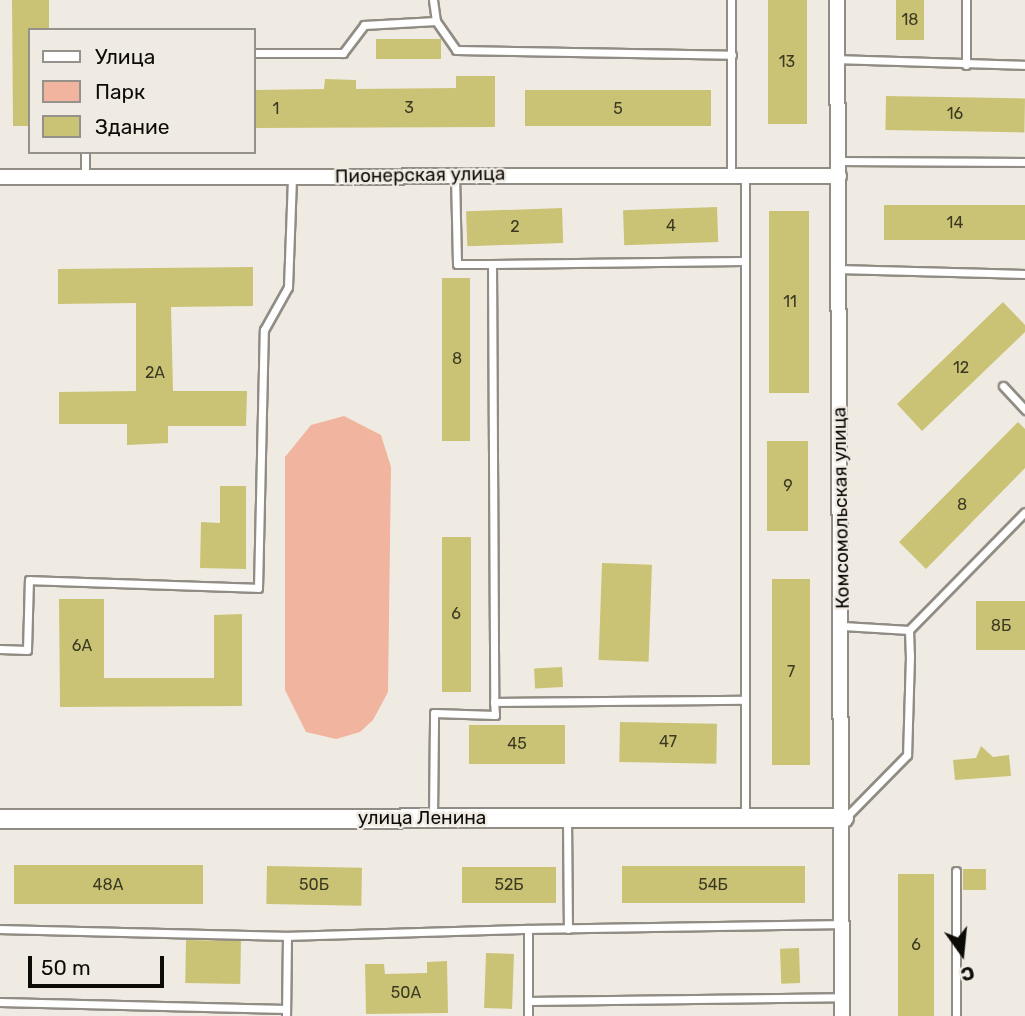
<!DOCTYPE html>
<html>
<head>
<meta charset="utf-8">
<style>
  body { margin:0 }
  #map { position:relative; width:1025px; height:1016px; overflow:hidden; background:#f0ebe2; font-family:Rubik,sans-serif }
  div>[style] { position:absolute }
  .green>* { inset:0; background:#f1b49e }
  .building>* { inset:0; background:#cac375; transform-origin:0 0 }
  .roads { filter:drop-shadow(2px 0 #918c84) drop-shadow(-2px 0 #918c84) drop-shadow(0 2px #918c84) drop-shadow(0 -2px #918c84) }
  .service>* { height:7px; margin:-3.5px; padding:0 3.5px; transform-origin:3.5px; border-radius:3.5px; background:#fff }
  .minor>* { height:14px; margin:-7px; padding:0 7px; transform-origin:7px; border-radius:7px; background:#fff }
  .tertiary>* { height:18px; margin:-9px; padding:0 9px; transform-origin:9px; border-radius:9px; background:#fff }
  span { translate:-50% -50%; white-space:nowrap; text-align:center; line-height:1.15; -webkit-text-stroke:5px #f0ebe2; paint-order:stroke }
  .number-label { font-size:16px; color:#3c3923 }
  .number-label span { -webkit-text-stroke-width:0 }
  .street-label { font-size:19px; color:#0d0b08 }
  .legend { position:absolute; left:28px; top:28px; width:228px; height:126px; box-sizing:border-box; background:#f0ebe2; border:2px solid #95918b; margin:0; padding:9px 12px; list-style:none; font-size:21px; color:#0d0b08 }
  .legend li { display:flex; align-items:center; gap:14px; height:35px }
  .legend b { width:35px; border:2px solid #95918b }
  .north { position:absolute; left:927px; top:918px; width:70px; height:70px; -webkit-text-stroke:5px #f0ebe2; paint-order:stroke; rotate:165deg; font-size:19px; font-weight:700; line-height:28px; text-align:center; color:#0d0b08 }
  .north::after { content:''; display:block; margin:auto; width:24px; height:32px; background:#0d0b08; clip-path:polygon(50% 0,100% 100%,50% 72%,0 100%) }
  .scale { position:absolute; left:28px; top:956px; width:136px; height:32px; box-sizing:border-box; border:4px solid #0d0b08; border-top:0; padding-left:9px; font-size:21px; line-height:24px; white-space:nowrap; color:#0d0b08; -webkit-text-stroke:5px #f0ebe2; paint-order:stroke }
</style>
</head>
<body>
<div id="map">
  <div class="green">
    <i style="clip-path:polygon(344px 416px,381px 435px,391px 467px,388px 692px,373px 720px,360px 732px,336px 739px,306px 732px,285px 690px,285px 457px,311px 425px)"></i>
  </div>
  <div class="building">
    <i style="clip-path:polygon(12px 0,49px 0,49px 30px,30px 30px,30px 126px,13px 126px)"></i>
    <i style="left:768px;top:0;width:39px;height:124px"></i>
    <i style="left:896px;top:0;width:28px;height:40px"></i>
    <i style="left:376px;top:39px;width:65px;height:20px"></i>
    <i style="clip-path:polygon(456px 76px,495px 76px,495px 127px,254px 128px,254px 90px,324px 89px,325px 79px,356px 80px,356px 89px,456px 88px)"></i>
    <i style="left:711px;top:90px;width:36px;height:186px;rotate:90deg"></i>
    <i style="left:886px;top:96px;width:139px;height:34px;rotate:1deg"></i>
    <i style="left:1025px;top:205px;width:35px;height:141px;rotate:90deg"></i>
    <i style="left:717px;top:207px;width:35px;height:94px;rotate:88deg"></i>
    <i style="left:562px;top:208px;width:35px;height:96px;rotate:88deg"></i>
    <i style="left:809px;top:211px;width:182px;height:40px;rotate:90deg"></i>
    <i style="clip-path:polygon(253px 267px,253px 306px,171px 307px,173px 391px,247px 391px,246px 426px,168px 426px,168px 443px,127px 445px,127px 424px,59px 424px,59px 392px,136px 391px,136px 303px,58px 304px,58px 269px)"></i>
    <i style="left:442px;top:278px;width:28px;height:163px"></i>
    <i style="clip-path:polygon(1003px 302px,1025px 325px,1025px 332px,922px 431px,897px 404px)"></i>
    <i style="clip-path:polygon(1018px 422px,1025px 429px,1025px 468px,926px 569px,899px 542px)"></i>
    <i style="left:767px;top:441px;width:41px;height:90px"></i>
    <i style="clip-path:polygon(220px 486px,246px 486px,246px 569px,200px 568px,201px 522px,220px 523px)"></i>
    <i style="left:442px;top:537px;width:29px;height:155px"></i>
    <i style="left:602px;top:563px;width:50px;height:97px;rotate:2deg"></i>
    <i style="left:772px;top:579px;width:38px;height:186px"></i>
    <i style="clip-path:polygon(59px 599px,104px 599px,104px 678px,214px 678px,214px 615px,242px 614px,242px 706px,60px 707px)"></i>
    <i style="left:1025px;top:601px;width:49px;height:49px;rotate:90deg"></i>
    <i style="left:562px;top:667px;width:20px;height:28px;rotate:87deg"></i>
    <i style="left:620px;top:722px;width:97px;height:40px;rotate:1deg"></i>
    <i style="left:469px;top:725px;width:96px;height:39px"></i>
    <i style="clip-path:polygon(981px 746px,993px 757px,1009px 755px,1011px 776px,955px 780px,953px 760px,976px 758px)"></i>
    <i style="left:203px;top:865px;width:39px;height:189px;rotate:90deg"></i>
    <i style="left:267px;top:866px;width:95px;height:38px;rotate:1deg"></i>
    <i style="left:622px;top:866px;width:183px;height:37px"></i>
    <i style="left:462px;top:867px;width:94px;height:36px"></i>
    <i style="left:986px;top:869px;width:21px;height:23px;rotate:90deg"></i>
    <i style="left:898px;top:874px;width:36px;height:142px"></i>
    <i style="left:186px;top:940px;width:55px;height:43px;rotate:1deg"></i>
    <i style="left:799px;top:948px;width:35px;height:19px;rotate:88deg"></i>
    <i style="left:486px;top:953px;width:28px;height:55px;rotate:2deg"></i>
    <i style="clip-path:polygon(447px 961px,448px 1013px,366px 1014px,365px 964px,384px 964px,385px 974px,427px 973px,427px 962px)"></i>
  </div>
  <div class="roads">
    <div class="service">
      <i style="left:433px;top:0;width:21px;rotate:82deg"></i>
      <i style="left:966px;top:0;width:65px;rotate:90deg"></i>
      <i style="left:254px;top:53px;width:89px"></i>
      <i style="left:343px;top:53px;width:35px;rotate:-53deg"></i>
      <i style="left:364px;top:25px;width:72px;rotate:-3.2deg"></i>
      <i style="left:436px;top:21px;width:35px;rotate:55deg"></i>
      <i style="left:456px;top:50px;width:276px;rotate:1deg"></i>
      <i style="left:837px;top:59px;width:188px;rotate:1.8deg"></i>
      <i style="left:85px;top:152px;width:26px;rotate:90deg"></i>
      <i style="left:839px;top:161px;width:186px;rotate:0.3deg"></i>
      <i style="left:455px;top:175px;width:89px;rotate:88.7deg"></i>
      <i style="left:457px;top:264px;width:35px"></i>
      <i style="left:731px;top:176px;width:176px;rotate:-90deg"></i>
      <i style="left:745px;top:177px;width:639px;rotate:90deg"></i>
      <i style="left:743px;top:261px;width:251px;rotate:179.3deg"></i>
      <i style="left:492px;top:264px;width:438px;rotate:89.7deg"></i>
      <i style="left:494px;top:702px;width:250px;rotate:-0.5deg"></i>
      <i style="left:837px;top:269px;width:188px;rotate:1.5deg"></i>
      <i style="left:1003px;top:386px;width:33px;rotate:47deg"></i>
      <i style="left:843px;top:626px;width:66px;rotate:3.5deg"></i>
      <i style="left:909px;top:630px;width:26px;rotate:88deg"></i>
      <i style="left:910px;top:656px;width:99px;rotate:91.7deg"></i>
      <i style="left:907px;top:755px;width:88px;rotate:134.5deg"></i>
      <i style="left:909px;top:630px;width:165px;rotate:-45.5deg"></i>
      <i style="left:0;top:649px;width:27px;rotate:2deg"></i>
      <i style="left:27px;top:650px;width:70px;rotate:-88.4deg"></i>
      <i style="left:29px;top:580px;width:229px;rotate:2deg"></i>
      <i style="left:258px;top:588px;width:258px;rotate:-88.7deg"></i>
      <i style="left:264px;top:330px;width:49px;rotate:-60.8deg"></i>
      <i style="left:288px;top:287px;width:110px;rotate:-87.9deg"></i>
      <i style="left:433px;top:817px;width:104px;rotate:-89.4deg"></i>
      <i style="left:434px;top:713px;width:61px;rotate:1.9deg"></i>
      <i style="left:495px;top:715px;width:13px;rotate:-94deg"></i>
      <i style="left:567px;top:818px;width:111px;rotate:89.5deg"></i>
      <i style="left:956px;top:871px;width:145px;rotate:90deg"></i>
      <i style="left:0;top:929px;width:287px;rotate:1.4deg"></i>
      <i style="left:287px;top:936px;width:80px;rotate:90.7deg"></i>
      <i style="left:287px;top:936px;width:241px;rotate:-1.7deg"></i>
      <i style="left:528px;top:1001px;width:314px;rotate:-0.7deg"></i>
      <i style="left:0;top:1002px;width:286px;rotate:1.4deg"></i>
      <i style="left:528px;top:1016px;width:87px;rotate:-90deg"></i>
      <i style="left:528px;top:929px;width:314px;rotate:-0.9deg"></i>
    </div>
    <div class="minor">
      <i style="left:837px;top:0;width:1016px;rotate:89.72deg"></i>
      <i style="left:0;top:177px;width:839px;rotate:-0.07deg"></i>
    </div>
    <div class="tertiary">
      <i style="left:0;top:819px;width:844px;rotate:-0.07deg"></i>
    </div>
  </div>
  <div class="number-label">
    <span style="left:910px;top:20px">18</span>
    <span style="left:787px;top:62px">13</span>
    <span style="left:409px;top:108px">3</span>
    <span style="left:276px;top:109px">1</span>
    <span style="left:618px;top:109px">5</span>
    <span style="left:955px;top:114px">16</span>
    <span style="left:955px;top:223px">14</span>
    <span style="left:671px;top:226px">4</span>
    <span style="left:515px;top:227px">2</span>
    <span style="left:790px;top:302px">11</span>
    <span style="left:457px;top:359px">8</span>
    <span style="left:961px;top:368px">12</span>
    <span style="left:155px;top:373px">2А</span>
    <span style="left:788px;top:486px">9</span>
    <span style="left:962px;top:505px">8</span>
    <span style="left:456px;top:614px">6</span>
    <span style="left:1001px;top:626px">8Б</span>
    <span style="left:82px;top:646px">6А</span>
    <span style="left:791px;top:672px">7</span>
    <span style="left:668px;top:742px">47</span>
    <span style="left:517px;top:744px">45</span>
    <span style="left:108px;top:885px">48А</span>
    <span style="left:314px;top:885px">50Б</span>
    <span style="left:509px;top:885px">52Б</span>
    <span style="left:713px;top:885px">54Б</span>
    <span style="left:916px;top:945px">6</span>
    <span style="left:406px;top:993px">50А</span>
  </div>
  <div class="street-label">
    <span style="left:420px;top:175px;rotate:-1deg">Пионерская улица</span>
    <span style="left:841px;top:508px;rotate:-91deg">Комсомольская улица</span>
    <span style="left:422px;top:818px">улица Ленина</span>
  </div>
  <ul class="legend">
  <li><b style="height:9px;background:#fff"></b>Улица</li>
  <li><b style="height:19px;background:#f1b49e"></b>Парк</li>
  <li><b style="height:19px;background:#cac375"></b>Здание</li>
  </ul>
  <div class="north">С</div>
  <div class="scale">50 m</div>
</div>
</body>
</html>
